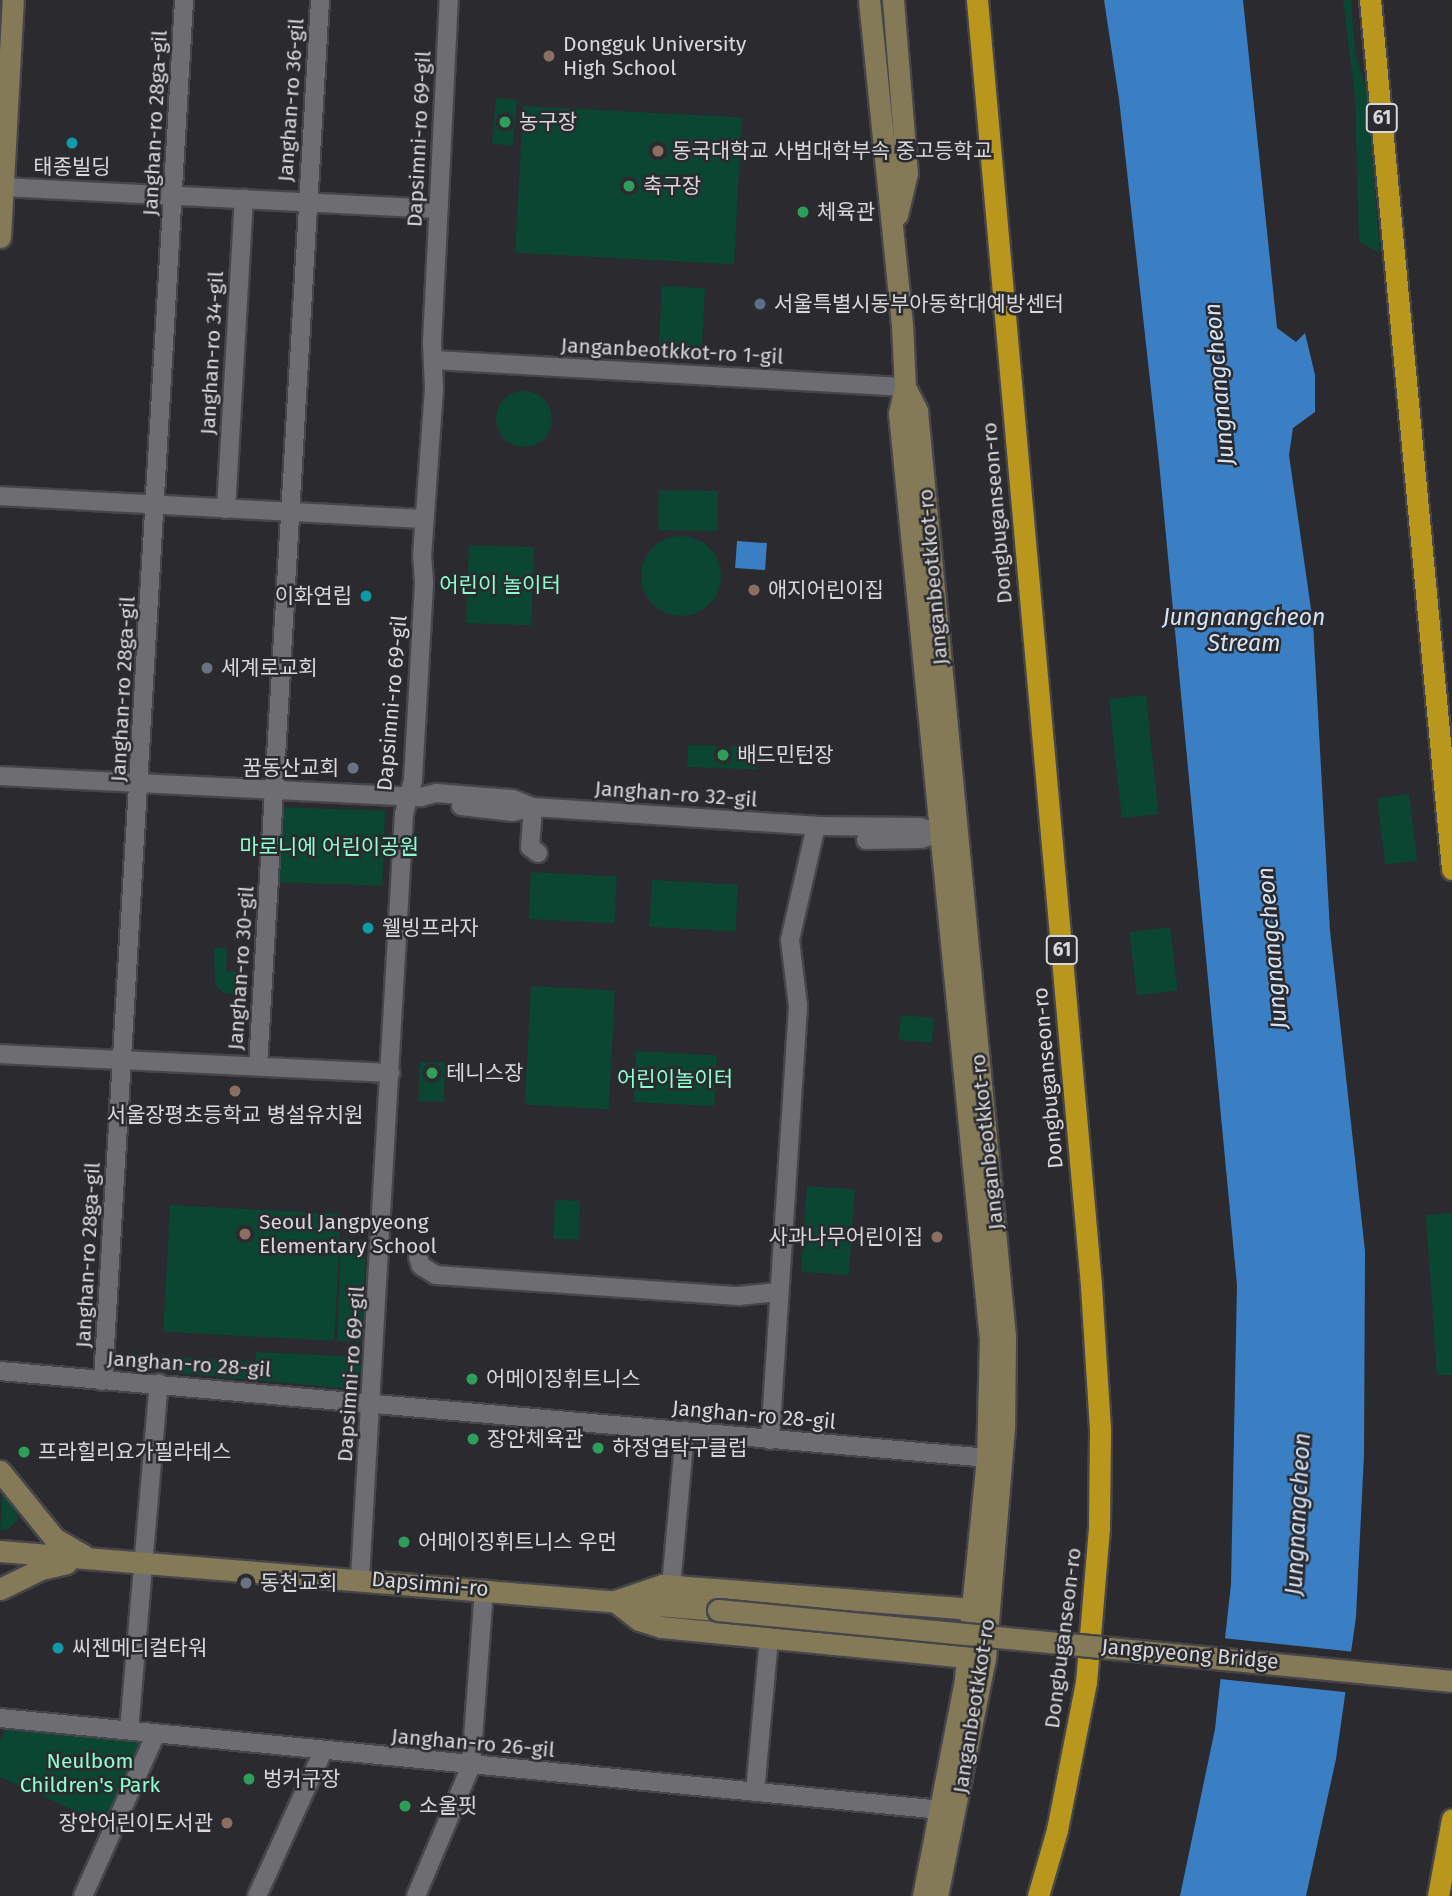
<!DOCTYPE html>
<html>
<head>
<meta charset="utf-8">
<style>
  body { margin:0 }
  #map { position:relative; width:1452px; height:1896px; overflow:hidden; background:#2b2b2f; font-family:"Fira Sans","Noto Sans KR",sans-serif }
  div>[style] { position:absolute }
  .green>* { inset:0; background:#0a4631; transform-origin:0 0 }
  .round { border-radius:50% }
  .water>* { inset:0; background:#3a7fc4; transform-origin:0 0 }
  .pier>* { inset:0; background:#2b2b2f; transform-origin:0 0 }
  .roads { filter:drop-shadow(2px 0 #46464a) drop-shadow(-2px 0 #46464a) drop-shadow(0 2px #46464a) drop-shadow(0 -2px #46464a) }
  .street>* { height:18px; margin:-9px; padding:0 9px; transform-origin:9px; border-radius:9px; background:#6d6d72 }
  .secondary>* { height:21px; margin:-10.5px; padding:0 10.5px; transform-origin:10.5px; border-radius:10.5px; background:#847a58 }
  .highway>* { height:21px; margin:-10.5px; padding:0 10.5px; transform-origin:10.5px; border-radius:10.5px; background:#b9971d }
  .bridges { filter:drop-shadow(2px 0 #46464a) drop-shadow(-2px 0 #46464a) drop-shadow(0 2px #46464a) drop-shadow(0 -2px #46464a) }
  .secondary-bridge>* { height:21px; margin:-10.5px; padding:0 10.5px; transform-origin:10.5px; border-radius:10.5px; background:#847a58 }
  .dots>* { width:19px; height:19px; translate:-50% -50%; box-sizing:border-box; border:4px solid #2b2b2f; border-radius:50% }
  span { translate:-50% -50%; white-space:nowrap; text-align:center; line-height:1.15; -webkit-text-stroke:5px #2b2b2f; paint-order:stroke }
  .shield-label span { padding:2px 5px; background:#2b2b2f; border:2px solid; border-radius:5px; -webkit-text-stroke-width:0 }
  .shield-label { font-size:19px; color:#d8d8da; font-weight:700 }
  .poi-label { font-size:21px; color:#d8d8da }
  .left { translate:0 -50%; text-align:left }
  .right { translate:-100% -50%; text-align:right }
  .street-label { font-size:21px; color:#d8d8da }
  .park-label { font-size:21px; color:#8cffcf }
  .water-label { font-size:23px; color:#d4e4f7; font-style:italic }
</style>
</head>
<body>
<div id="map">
  <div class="green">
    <i style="clip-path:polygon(1343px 0,1351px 0,1355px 52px,1367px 92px,1380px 253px,1359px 242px,1355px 98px)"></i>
    <i style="left:496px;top:98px;width:21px;height:46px;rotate:5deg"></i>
    <i style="left:523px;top:106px;width:219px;height:147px;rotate:3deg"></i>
    <i style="left:662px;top:286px;width:43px;height:65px;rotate:3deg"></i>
    <i class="round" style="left:496px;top:391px;width:56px;height:56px"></i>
    <i style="left:659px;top:490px;width:59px;height:40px;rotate:1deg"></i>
    <i class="round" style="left:641px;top:536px;width:80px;height:80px"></i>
    <i style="left:469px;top:545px;width:65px;height:78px;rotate:2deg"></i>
    <i style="left:1146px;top:695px;width:120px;height:37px;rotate:84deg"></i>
    <i style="left:688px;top:745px;width:70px;height:22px;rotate:2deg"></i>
    <i style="left:1409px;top:794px;width:67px;height:32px;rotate:83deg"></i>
    <i style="left:275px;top:807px;width:110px;height:75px;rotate:2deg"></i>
    <i style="left:531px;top:872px;width:86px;height:47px;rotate:3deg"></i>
    <i style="left:652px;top:880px;width:86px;height:47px;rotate:3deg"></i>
    <i style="left:1170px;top:927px;width:64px;height:41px;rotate:83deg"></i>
    <i style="clip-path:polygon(214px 948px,227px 948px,226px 971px,241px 972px,240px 995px,223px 993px,215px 984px)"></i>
    <i style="left:531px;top:986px;width:84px;height:119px;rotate:3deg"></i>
    <i style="left:901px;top:1015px;width:33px;height:25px;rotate:5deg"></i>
    <i style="left:636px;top:1051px;width:81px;height:51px;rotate:3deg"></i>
    <i style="left:420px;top:1062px;width:25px;height:39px;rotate:2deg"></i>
    <i style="left:807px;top:1186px;width:48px;height:86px;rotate:4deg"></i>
    <i style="left:555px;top:1200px;width:25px;height:39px;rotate:2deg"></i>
    <i style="left:170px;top:1205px;width:171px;height:127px;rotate:3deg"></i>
    <i style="clip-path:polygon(1452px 1213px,1452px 1375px,1437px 1375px,1426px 1215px)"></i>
    <i style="left:341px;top:1239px;width:25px;height:102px;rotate:2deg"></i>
    <i style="clip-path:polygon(256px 1352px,362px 1357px,361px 1380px,350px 1389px,123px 1368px,117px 1361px,117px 1353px,255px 1362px)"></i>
    <i style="clip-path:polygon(3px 1489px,15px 1503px,18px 1519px,10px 1528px,0 1530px)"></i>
    <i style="clip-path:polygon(7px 1725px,135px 1736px,146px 1752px,111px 1827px,0 1777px,0 1741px)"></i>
  </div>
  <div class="water">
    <i style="clip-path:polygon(1104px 0,1243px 0,1277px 328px,1296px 342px,1305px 333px,1315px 375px,1315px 412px,1293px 428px,1289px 455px,1313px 623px,1330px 931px,1365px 1251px,1364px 1455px,1356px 1617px,1336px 1759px,1306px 1896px,1180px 1896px,1215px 1729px,1231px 1584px,1237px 1285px,1159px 462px,1119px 99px)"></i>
    <i style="left:737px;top:541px;width:30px;height:27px;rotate:4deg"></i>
  </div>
  <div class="pier">
    <i style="left:1222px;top:1638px;width:134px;height:41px;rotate:6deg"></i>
  </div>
  <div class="roads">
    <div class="street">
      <i style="left:3px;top:187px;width:436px;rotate:2.9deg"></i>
      <i style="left:435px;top:360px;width:471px;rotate:3.3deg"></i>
      <i style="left:0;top:496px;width:424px;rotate:3.1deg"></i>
      <i style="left:226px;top:509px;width:311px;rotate:-86.7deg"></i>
      <i style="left:0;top:776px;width:422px;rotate:2.9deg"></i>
      <i style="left:421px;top:797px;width:16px;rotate:-15deg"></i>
      <i style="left:436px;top:793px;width:77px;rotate:4.5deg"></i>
      <i style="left:513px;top:799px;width:22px;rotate:22deg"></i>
      <i style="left:533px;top:807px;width:284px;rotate:3.8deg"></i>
      <i style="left:816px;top:826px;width:104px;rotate:0.6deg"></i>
      <i style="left:920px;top:827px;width:20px;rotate:18deg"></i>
      <i style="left:461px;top:806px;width:52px;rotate:6.6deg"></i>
      <i style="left:513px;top:812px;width:21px;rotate:-14deg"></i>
      <i style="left:533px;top:807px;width:40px;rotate:94.3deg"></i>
      <i style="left:530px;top:847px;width:10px;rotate:37deg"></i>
      <i style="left:866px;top:840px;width:55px;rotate:-1deg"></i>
      <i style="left:921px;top:839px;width:22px;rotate:-18deg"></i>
      <i style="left:0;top:1054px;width:391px;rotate:2.8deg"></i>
      <i style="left:258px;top:1066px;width:1068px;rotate:-86.67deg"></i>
      <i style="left:418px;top:1257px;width:9px;rotate:72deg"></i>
      <i style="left:421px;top:1266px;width:17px;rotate:31deg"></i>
      <i style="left:436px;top:1275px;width:303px;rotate:4deg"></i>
      <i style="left:738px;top:1296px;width:40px;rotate:-5.7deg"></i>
      <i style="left:0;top:1371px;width:1004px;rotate:5.03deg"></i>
      <i style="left:103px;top:1381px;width:1383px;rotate:-86.64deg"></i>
      <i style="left:770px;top:1440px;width:435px;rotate:-86.3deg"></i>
      <i style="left:798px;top:1006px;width:66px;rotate:-96.9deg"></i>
      <i style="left:790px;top:940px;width:117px;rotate:-77.2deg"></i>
      <i style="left:360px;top:1578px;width:765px;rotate:-86.7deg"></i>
      <i style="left:404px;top:814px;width:35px;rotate:-75deg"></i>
      <i style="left:413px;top:780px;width:198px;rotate:-86.8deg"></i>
      <i style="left:424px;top:582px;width:26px;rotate:-94deg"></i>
      <i style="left:422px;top:556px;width:168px;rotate:-85.9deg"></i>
      <i style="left:434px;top:388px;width:45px;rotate:-92.5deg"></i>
      <i style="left:432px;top:343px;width:343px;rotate:-87.2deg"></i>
      <i style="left:671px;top:1586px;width:156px;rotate:-84.8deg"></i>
      <i style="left:0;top:1718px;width:946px;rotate:5.58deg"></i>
      <i style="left:129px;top:1730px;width:348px;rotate:-85.1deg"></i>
      <i style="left:755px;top:1792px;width:155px;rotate:-84.8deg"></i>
      <i style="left:83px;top:1896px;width:175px;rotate:-65.8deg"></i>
      <i style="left:257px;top:1896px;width:159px;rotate:-65.5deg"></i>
      <i style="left:416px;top:1896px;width:141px;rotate:-67.1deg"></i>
      <i style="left:471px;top:1766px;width:177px;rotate:-85.8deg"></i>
    </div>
    <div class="secondary">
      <i style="left:869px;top:0;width:326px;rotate:84.2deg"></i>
      <i style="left:902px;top:324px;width:63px;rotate:87.3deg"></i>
      <i style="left:905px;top:387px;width:27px;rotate:103deg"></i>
      <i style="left:899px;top:413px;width:930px;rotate:84.39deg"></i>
      <i style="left:990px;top:1339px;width:119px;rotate:91.4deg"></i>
      <i style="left:987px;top:1458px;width:223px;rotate:95.7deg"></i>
      <i style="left:965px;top:1680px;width:220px;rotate:101deg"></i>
      <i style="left:893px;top:0;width:174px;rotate:85.4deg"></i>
      <i style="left:907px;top:173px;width:43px;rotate:103.4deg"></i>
      <i style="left:0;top:237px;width:237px;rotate:-86.9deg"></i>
      <i style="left:905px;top:387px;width:27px;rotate:63deg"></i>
      <i style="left:917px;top:411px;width:929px;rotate:84.57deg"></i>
      <i style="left:1005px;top:1336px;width:91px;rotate:90.6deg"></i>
      <i style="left:1004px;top:1427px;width:232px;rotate:94.7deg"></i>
      <i style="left:985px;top:1658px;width:243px;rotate:101.4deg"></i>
      <i style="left:0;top:1471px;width:86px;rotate:51.1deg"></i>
      <i style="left:54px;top:1538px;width:34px;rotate:30deg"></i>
      <i style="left:0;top:1551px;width:720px;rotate:4.7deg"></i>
      <i style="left:0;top:1589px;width:46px;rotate:-26deg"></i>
      <i style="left:41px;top:1569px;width:26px;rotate:-13deg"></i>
      <i style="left:967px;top:1657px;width:307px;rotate:-174.4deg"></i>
      <i style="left:661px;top:1627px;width:23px;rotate:-162deg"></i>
      <i style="left:639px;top:1620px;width:31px;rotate:-142deg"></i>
      <i style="left:615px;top:1601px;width:50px;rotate:-18.8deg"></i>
      <i style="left:662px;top:1585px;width:312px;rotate:4.4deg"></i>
    </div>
    <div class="highway">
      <i style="left:977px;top:0;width:1291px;rotate:84.93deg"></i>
      <i style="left:1091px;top:1286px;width:145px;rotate:86.4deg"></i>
      <i style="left:1100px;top:1431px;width:97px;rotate:90.6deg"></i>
      <i style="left:1099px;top:1528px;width:155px;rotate:94.8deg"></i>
      <i style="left:1086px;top:1682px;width:151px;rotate:101.1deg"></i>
      <i style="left:1057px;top:1830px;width:69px;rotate:106.1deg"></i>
      <i style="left:1370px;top:0;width:873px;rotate:84.61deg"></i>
      <i style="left:1438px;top:1896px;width:78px;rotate:-79.7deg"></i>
    </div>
  </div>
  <div class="bridges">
    <div class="secondary-bridge">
      <i style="left:718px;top:1610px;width:737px;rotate:5.53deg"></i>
    </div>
  </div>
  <div class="dots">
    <i style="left:549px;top:56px;background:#8d6e63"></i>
    <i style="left:505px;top:122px;background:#2e9e5b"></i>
    <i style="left:72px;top:143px;background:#0f9aa8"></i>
    <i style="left:658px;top:151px;background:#8d6e63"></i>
    <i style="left:629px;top:186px;background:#2e9e5b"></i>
    <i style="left:803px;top:212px;background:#2e9e5b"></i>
    <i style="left:760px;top:304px;background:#5c6f8a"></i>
    <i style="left:754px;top:590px;background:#8d6e63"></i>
    <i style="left:366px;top:596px;background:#0f9aa8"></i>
    <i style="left:207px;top:668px;background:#6b7280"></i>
    <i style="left:723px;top:755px;background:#2e9e5b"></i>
    <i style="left:353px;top:768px;background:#6b7280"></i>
    <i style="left:368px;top:928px;background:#0f9aa8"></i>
    <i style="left:432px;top:1073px;background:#2e9e5b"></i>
    <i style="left:235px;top:1091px;background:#8d6e63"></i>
    <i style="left:245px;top:1234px;background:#8d6e63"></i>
    <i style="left:937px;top:1237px;background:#8d6e63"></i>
    <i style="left:472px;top:1379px;background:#2e9e5b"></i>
    <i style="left:473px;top:1439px;background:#2e9e5b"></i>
    <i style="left:598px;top:1448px;background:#2e9e5b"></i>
    <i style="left:24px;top:1452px;background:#2e9e5b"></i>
    <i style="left:404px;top:1542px;background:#2e9e5b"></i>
    <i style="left:246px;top:1583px;background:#6b7280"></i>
    <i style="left:58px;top:1648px;background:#0f9aa8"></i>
    <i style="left:249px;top:1779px;background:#2e9e5b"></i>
    <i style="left:405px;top:1806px;background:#2e9e5b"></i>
    <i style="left:227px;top:1823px;background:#8d6e63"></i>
  </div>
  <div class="shield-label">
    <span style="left:1382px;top:118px">61</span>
    <span style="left:1062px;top:950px">61</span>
  </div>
  <div class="poi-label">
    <span class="left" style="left:563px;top:56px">Dongguk University<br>High School</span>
    <span class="left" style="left:519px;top:122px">농구장</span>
    <span class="left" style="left:672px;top:151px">동국대학교 사범대학부속 중고등학교</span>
    <span style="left:72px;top:167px">태종빌딩</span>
    <span class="left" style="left:643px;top:186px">축구장</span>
    <span class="left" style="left:817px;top:212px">체육관</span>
    <span class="left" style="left:774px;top:304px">서울특별시동부아동학대예방센터</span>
    <span class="left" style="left:768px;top:590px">애지어린이집</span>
    <span class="right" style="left:352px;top:596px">이화연립</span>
    <span class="left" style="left:221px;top:668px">세계로교회</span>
    <span class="left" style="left:737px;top:755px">배드민턴장</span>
    <span class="right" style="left:339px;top:768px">꿈동산교회</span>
    <span class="left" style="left:382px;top:928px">웰빙프라자</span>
    <span class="left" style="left:446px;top:1073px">테니스장</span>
    <span style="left:235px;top:1115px">서울장평초등학교 병설유치원</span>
    <span class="left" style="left:259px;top:1234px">Seoul Jangpyeong<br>Elementary School</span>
    <span class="right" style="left:923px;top:1237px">사과나무어린이집</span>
    <span class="left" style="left:486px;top:1379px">어메이징휘트니스</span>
    <span class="left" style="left:487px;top:1439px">장안체육관</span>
    <span class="left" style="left:612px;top:1448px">하정엽탁구클럽</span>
    <span class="left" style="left:38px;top:1452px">프라힐리요가필라테스</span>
    <span class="left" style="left:418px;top:1542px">어메이징휘트니스 우먼</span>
    <span class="left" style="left:260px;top:1583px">동천교회</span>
    <span class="left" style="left:72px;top:1648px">씨젠메디컬타워</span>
    <span class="left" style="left:263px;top:1779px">벙커구장</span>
    <span class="left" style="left:419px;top:1806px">소울핏</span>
    <span class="right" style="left:213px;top:1823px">장안어린이도서관</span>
  </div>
  <div class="street-label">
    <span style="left:291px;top:100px;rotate:-86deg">Janghan-ro 36-gil</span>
    <span style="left:155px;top:123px;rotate:-87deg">Janghan-ro 28ga-gil</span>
    <span style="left:419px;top:139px;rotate:-87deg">Dapsimni-ro 69-gil</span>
    <span style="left:672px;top:351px;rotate:3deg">Janganbeotkkot-ro 1-gil</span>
    <span style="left:212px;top:353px;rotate:-87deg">Janghan-ro 34-gil</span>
    <span style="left:997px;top:513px;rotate:-95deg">Dongbuganseon-ro</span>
    <span style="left:933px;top:577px;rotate:-95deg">Janganbeotkkot-ro</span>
    <span style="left:123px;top:689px;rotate:-87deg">Janghan-ro 28ga-gil</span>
    <span style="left:392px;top:703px;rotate:-85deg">Dapsimni-ro 69-gil</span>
    <span style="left:676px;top:794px;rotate:4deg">Janghan-ro 32-gil</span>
    <span style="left:241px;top:968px;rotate:-86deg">Janghan-ro 30-gil</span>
    <span style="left:1048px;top:1078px;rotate:-95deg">Dongbuganseon-ro</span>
    <span style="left:987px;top:1142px;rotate:-96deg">Janganbeotkkot-ro</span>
    <span style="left:88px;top:1255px;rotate:-87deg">Janghan-ro 28ga-gil</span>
    <span style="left:189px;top:1364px;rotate:4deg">Janghan-ro 28-gil</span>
    <span style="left:351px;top:1374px;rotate:-86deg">Dapsimni-ro 69-gil</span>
    <span style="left:754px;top:1415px;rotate:5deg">Janghan-ro 28-gil</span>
    <span style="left:430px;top:1584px;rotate:5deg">Dapsimni-ro</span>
    <span style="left:1063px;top:1638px;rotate:-83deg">Dongbuganseon-ro</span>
    <span style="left:1190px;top:1654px;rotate:5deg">Jangpyeong Bridge</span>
    <span style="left:974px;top:1706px;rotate:-81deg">Janganbeotkkot-ro</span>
    <span style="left:473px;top:1743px;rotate:5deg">Janghan-ro 26-gil</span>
  </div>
  <div class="park-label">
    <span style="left:500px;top:585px">어린이 놀이터</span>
    <span style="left:329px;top:847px">마로니에 어린이공원</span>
    <span style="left:675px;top:1079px">어린이놀이터</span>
    <span style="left:90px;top:1773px">Neulbom<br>Children's Park</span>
  </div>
  <div class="water-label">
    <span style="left:1219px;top:384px;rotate:-95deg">Jungnangcheon</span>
    <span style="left:1244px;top:630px">Jungnangcheon<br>Stream</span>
    <span style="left:1272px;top:948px;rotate:-95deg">Jungnangcheon</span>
    <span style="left:1298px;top:1514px;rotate:-87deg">Jungnangcheon</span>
  </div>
</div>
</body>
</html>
